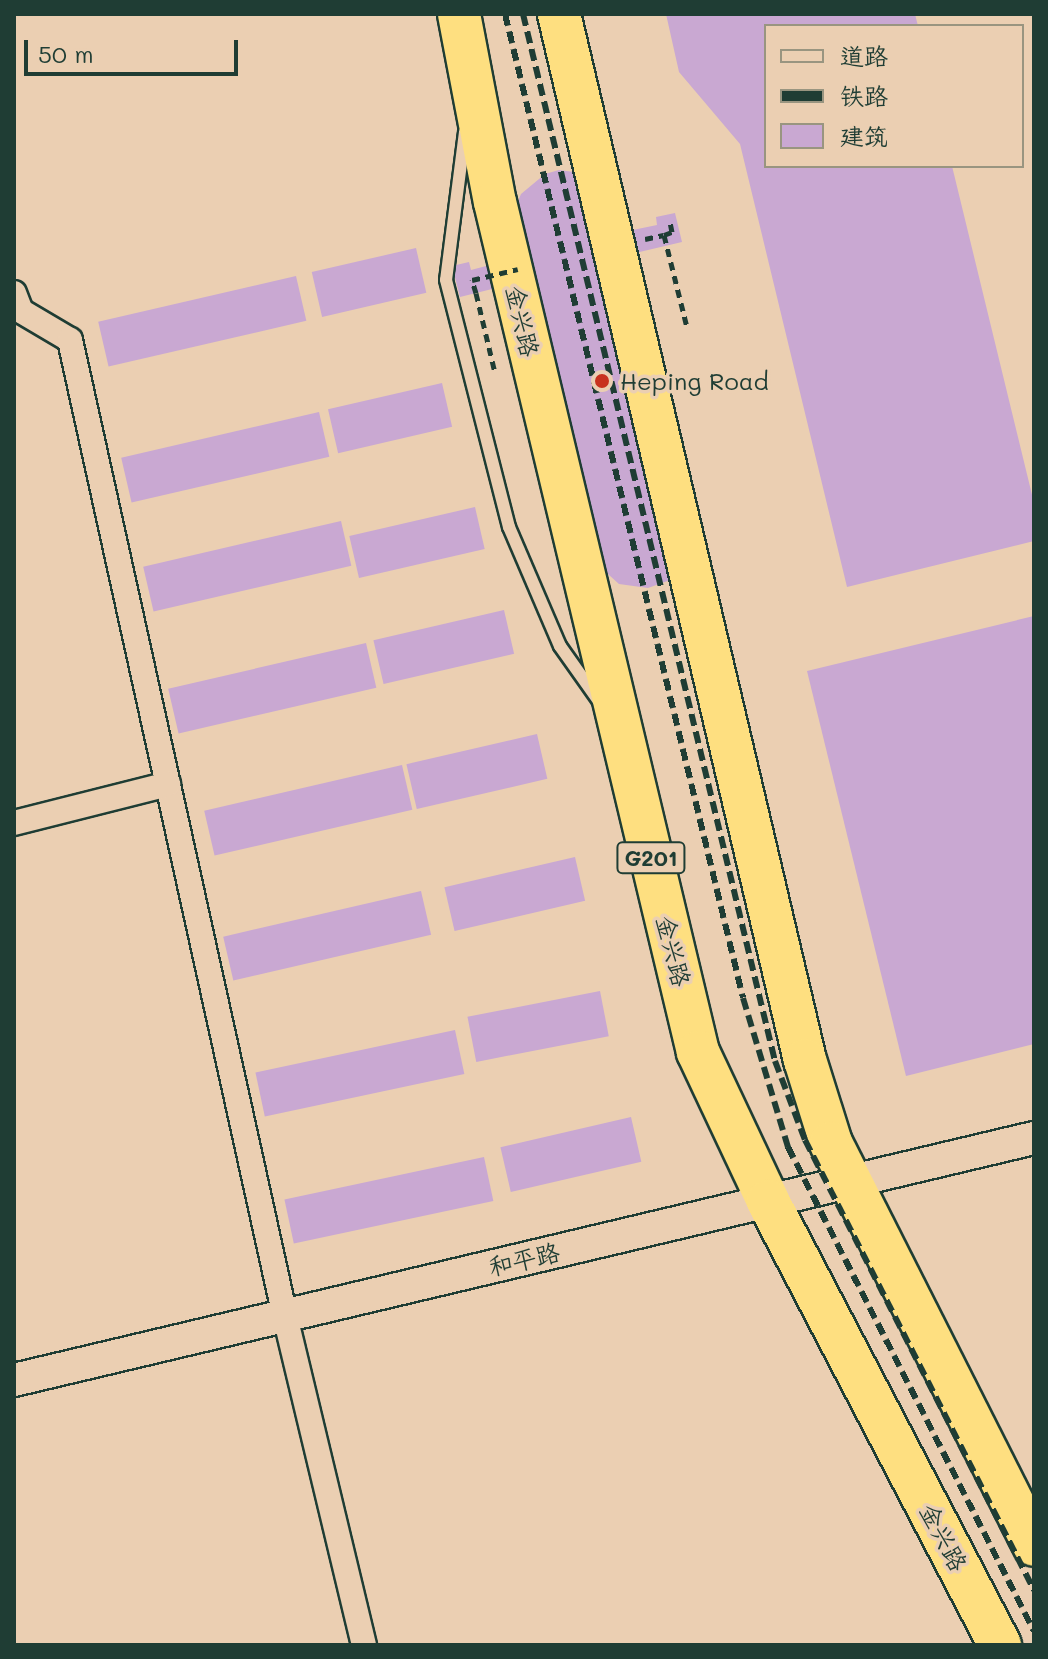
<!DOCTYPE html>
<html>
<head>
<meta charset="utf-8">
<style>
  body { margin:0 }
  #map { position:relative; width:1048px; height:1659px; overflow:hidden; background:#ebcfb2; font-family:Mali,"LXGW WenKai TC",sans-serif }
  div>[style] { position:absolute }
  .building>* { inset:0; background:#c9a8d2; transform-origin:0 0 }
  .path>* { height:5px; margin-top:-2.5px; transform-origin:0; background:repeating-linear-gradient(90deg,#1f3d34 0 8px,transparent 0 14px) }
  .roads { filter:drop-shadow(2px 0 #1f3d34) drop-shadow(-2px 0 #1f3d34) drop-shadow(0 2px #1f3d34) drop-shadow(0 -2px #1f3d34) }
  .lane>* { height:12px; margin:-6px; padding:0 6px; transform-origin:6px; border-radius:6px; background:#ebcfb2 }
  .street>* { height:24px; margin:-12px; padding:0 12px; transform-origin:12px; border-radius:12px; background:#ebcfb2 }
  .secondary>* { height:32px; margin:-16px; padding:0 16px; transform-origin:16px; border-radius:16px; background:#ebcfb2 }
  .highway>* { height:42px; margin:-21px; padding:0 21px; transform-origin:21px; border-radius:21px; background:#fedf80 }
  .rail>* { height:6px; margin-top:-3px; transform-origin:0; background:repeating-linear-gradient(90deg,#1f3d34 0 12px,transparent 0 18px) }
  .path-bridge>* { height:5px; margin-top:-2.5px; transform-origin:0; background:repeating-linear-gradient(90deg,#1f3d34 0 8px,transparent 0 14px) }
  .dots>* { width:22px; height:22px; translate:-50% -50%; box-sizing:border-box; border:4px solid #ebcfb2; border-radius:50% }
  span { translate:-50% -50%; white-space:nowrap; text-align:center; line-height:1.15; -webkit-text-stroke:7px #ebcfb2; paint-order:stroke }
  .shield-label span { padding:2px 6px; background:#ebcfb2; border:2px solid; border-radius:6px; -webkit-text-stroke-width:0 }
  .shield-label { font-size:22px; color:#1f3d34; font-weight:700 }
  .street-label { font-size:24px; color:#1f3d34 }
  .poi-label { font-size:24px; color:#1f3d34 }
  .left { translate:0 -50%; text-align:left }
  .frame { position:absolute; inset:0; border:16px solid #1f3d34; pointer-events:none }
  .legend { position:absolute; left:764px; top:24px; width:260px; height:144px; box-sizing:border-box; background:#ebcfb2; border:2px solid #999580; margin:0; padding:10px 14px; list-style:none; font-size:24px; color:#1f3d34 }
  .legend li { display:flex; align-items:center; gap:16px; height:40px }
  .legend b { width:40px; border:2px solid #999580 }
  .scale { position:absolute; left:24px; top:40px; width:214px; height:36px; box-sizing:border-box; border:4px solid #1f3d34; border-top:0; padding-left:10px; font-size:24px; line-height:28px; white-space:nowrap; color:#1f3d34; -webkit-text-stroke:6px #ebcfb2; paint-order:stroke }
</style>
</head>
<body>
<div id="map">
  <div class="building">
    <i style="clip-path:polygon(666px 14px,915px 14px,918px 26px,766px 26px,766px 166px,952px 166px,1034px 503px,1034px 541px,847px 587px,740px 144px,679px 72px)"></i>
    <i style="clip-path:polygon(559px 170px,589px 174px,623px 232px,657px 225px,656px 217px,675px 213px,682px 242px,631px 254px,658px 334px,683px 459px,673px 579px,648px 588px,619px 584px,599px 566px,520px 282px,460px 297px,452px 266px,469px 262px,471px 270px,517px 258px,516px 206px,521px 194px,545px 174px)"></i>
    <i style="left:416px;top:248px;width:46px;height:107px;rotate:77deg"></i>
    <i style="left:296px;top:276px;width:46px;height:203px;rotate:77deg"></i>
    <i style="left:442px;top:383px;width:45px;height:117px;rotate:77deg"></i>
    <i style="left:319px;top:412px;width:46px;height:203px;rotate:77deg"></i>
    <i style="left:475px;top:507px;width:43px;height:129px;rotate:77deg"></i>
    <i style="left:341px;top:521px;width:46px;height:203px;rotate:77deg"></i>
    <i style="left:504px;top:610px;width:45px;height:134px;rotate:77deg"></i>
    <i style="clip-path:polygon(1034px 616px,1034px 1044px,906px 1076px,807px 671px)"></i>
    <i style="left:366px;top:643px;width:46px;height:203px;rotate:77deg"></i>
    <i style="left:537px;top:734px;width:46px;height:134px;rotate:77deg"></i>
    <i style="left:402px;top:765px;width:46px;height:203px;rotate:77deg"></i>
    <i style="left:575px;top:857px;width:45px;height:134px;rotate:77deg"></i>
    <i style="left:421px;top:891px;width:45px;height:203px;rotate:77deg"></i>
    <i style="left:600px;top:991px;width:46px;height:135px;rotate:79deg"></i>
    <i style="left:455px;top:1030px;width:45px;height:204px;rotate:78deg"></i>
    <i style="left:631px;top:1117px;width:46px;height:134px;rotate:77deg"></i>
    <i style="left:484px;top:1157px;width:45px;height:204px;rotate:78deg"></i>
  </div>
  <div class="path">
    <i style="left:664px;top:235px;width:9px;rotate:-21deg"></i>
    <i style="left:672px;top:232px;width:10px;rotate:-101deg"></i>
    <i style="left:645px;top:239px;width:19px;rotate:-12deg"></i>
    <i style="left:664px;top:235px;width:95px;rotate:76deg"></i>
    <i style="left:476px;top:293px;width:82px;rotate:76.6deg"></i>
  </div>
  <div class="roads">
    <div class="lane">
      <i style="left:465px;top:132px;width:149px;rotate:97.3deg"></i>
      <i style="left:446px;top:280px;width:255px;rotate:75.7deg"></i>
      <i style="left:509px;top:527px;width:129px;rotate:66.8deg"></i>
      <i style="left:560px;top:646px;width:67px;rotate:54.7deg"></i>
    </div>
    <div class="street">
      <i style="left:14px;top:293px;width:19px;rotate:69deg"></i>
      <i style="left:21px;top:311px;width:57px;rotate:30.6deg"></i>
      <i style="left:70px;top:340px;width:999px;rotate:77.58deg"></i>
      <i style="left:285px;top:1316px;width:338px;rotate:76.5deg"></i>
      <i style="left:14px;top:823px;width:159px;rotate:-14.2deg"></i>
    </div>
    <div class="secondary">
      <i style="left:14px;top:1380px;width:1048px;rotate:-13.35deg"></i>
    </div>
    <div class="highway">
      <i style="left:459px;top:14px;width:191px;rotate:79.2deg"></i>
      <i style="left:495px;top:202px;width:874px;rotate:76.57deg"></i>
      <i style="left:698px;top:1052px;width:165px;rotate:64.8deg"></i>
      <i style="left:768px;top:1201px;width:501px;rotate:62.41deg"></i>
      <i style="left:559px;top:14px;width:1075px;rotate:76.77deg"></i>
      <i style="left:805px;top:1060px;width:87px;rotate:72.6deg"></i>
      <i style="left:831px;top:1143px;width:450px;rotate:63.2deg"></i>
    </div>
  </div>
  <div class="rail">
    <i style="left:505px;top:14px;width:1012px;rotate:76.4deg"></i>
    <i style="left:743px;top:998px;width:156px;rotate:73.2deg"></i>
    <i style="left:788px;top:1147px;width:543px;rotate:63.06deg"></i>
    <i style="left:523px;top:14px;width:1077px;rotate:76.47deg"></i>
    <i style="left:775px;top:1061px;width:85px;rotate:69.2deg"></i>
    <i style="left:805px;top:1140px;width:505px;rotate:63.03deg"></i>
  </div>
  <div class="path-bridge">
    <i style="left:476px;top:293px;width:14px;rotate:-107deg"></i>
    <i style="left:472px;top:280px;width:47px;rotate:-13.4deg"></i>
  </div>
  <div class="dots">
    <i style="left:602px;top:381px;background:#c8321e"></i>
  </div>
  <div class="shield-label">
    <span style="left:651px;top:858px">G201</span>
  </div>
  <div class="street-label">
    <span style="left:523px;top:321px;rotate:77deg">金兴路</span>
    <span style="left:674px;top:951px;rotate:76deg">金兴路</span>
    <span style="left:524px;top:1259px;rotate:-13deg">和平路</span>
    <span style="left:944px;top:1537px;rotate:62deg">金兴路</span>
  </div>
  <div class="poi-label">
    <span class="left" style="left:620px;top:381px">Heping Road</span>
  </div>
  <div class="frame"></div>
  <ul class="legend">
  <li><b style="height:10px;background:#ebcfb2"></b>道路</li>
  <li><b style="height:10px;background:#1f3d34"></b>铁路</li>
  <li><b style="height:22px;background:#c9a8d2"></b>建筑</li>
  </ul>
  <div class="scale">50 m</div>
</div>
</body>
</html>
